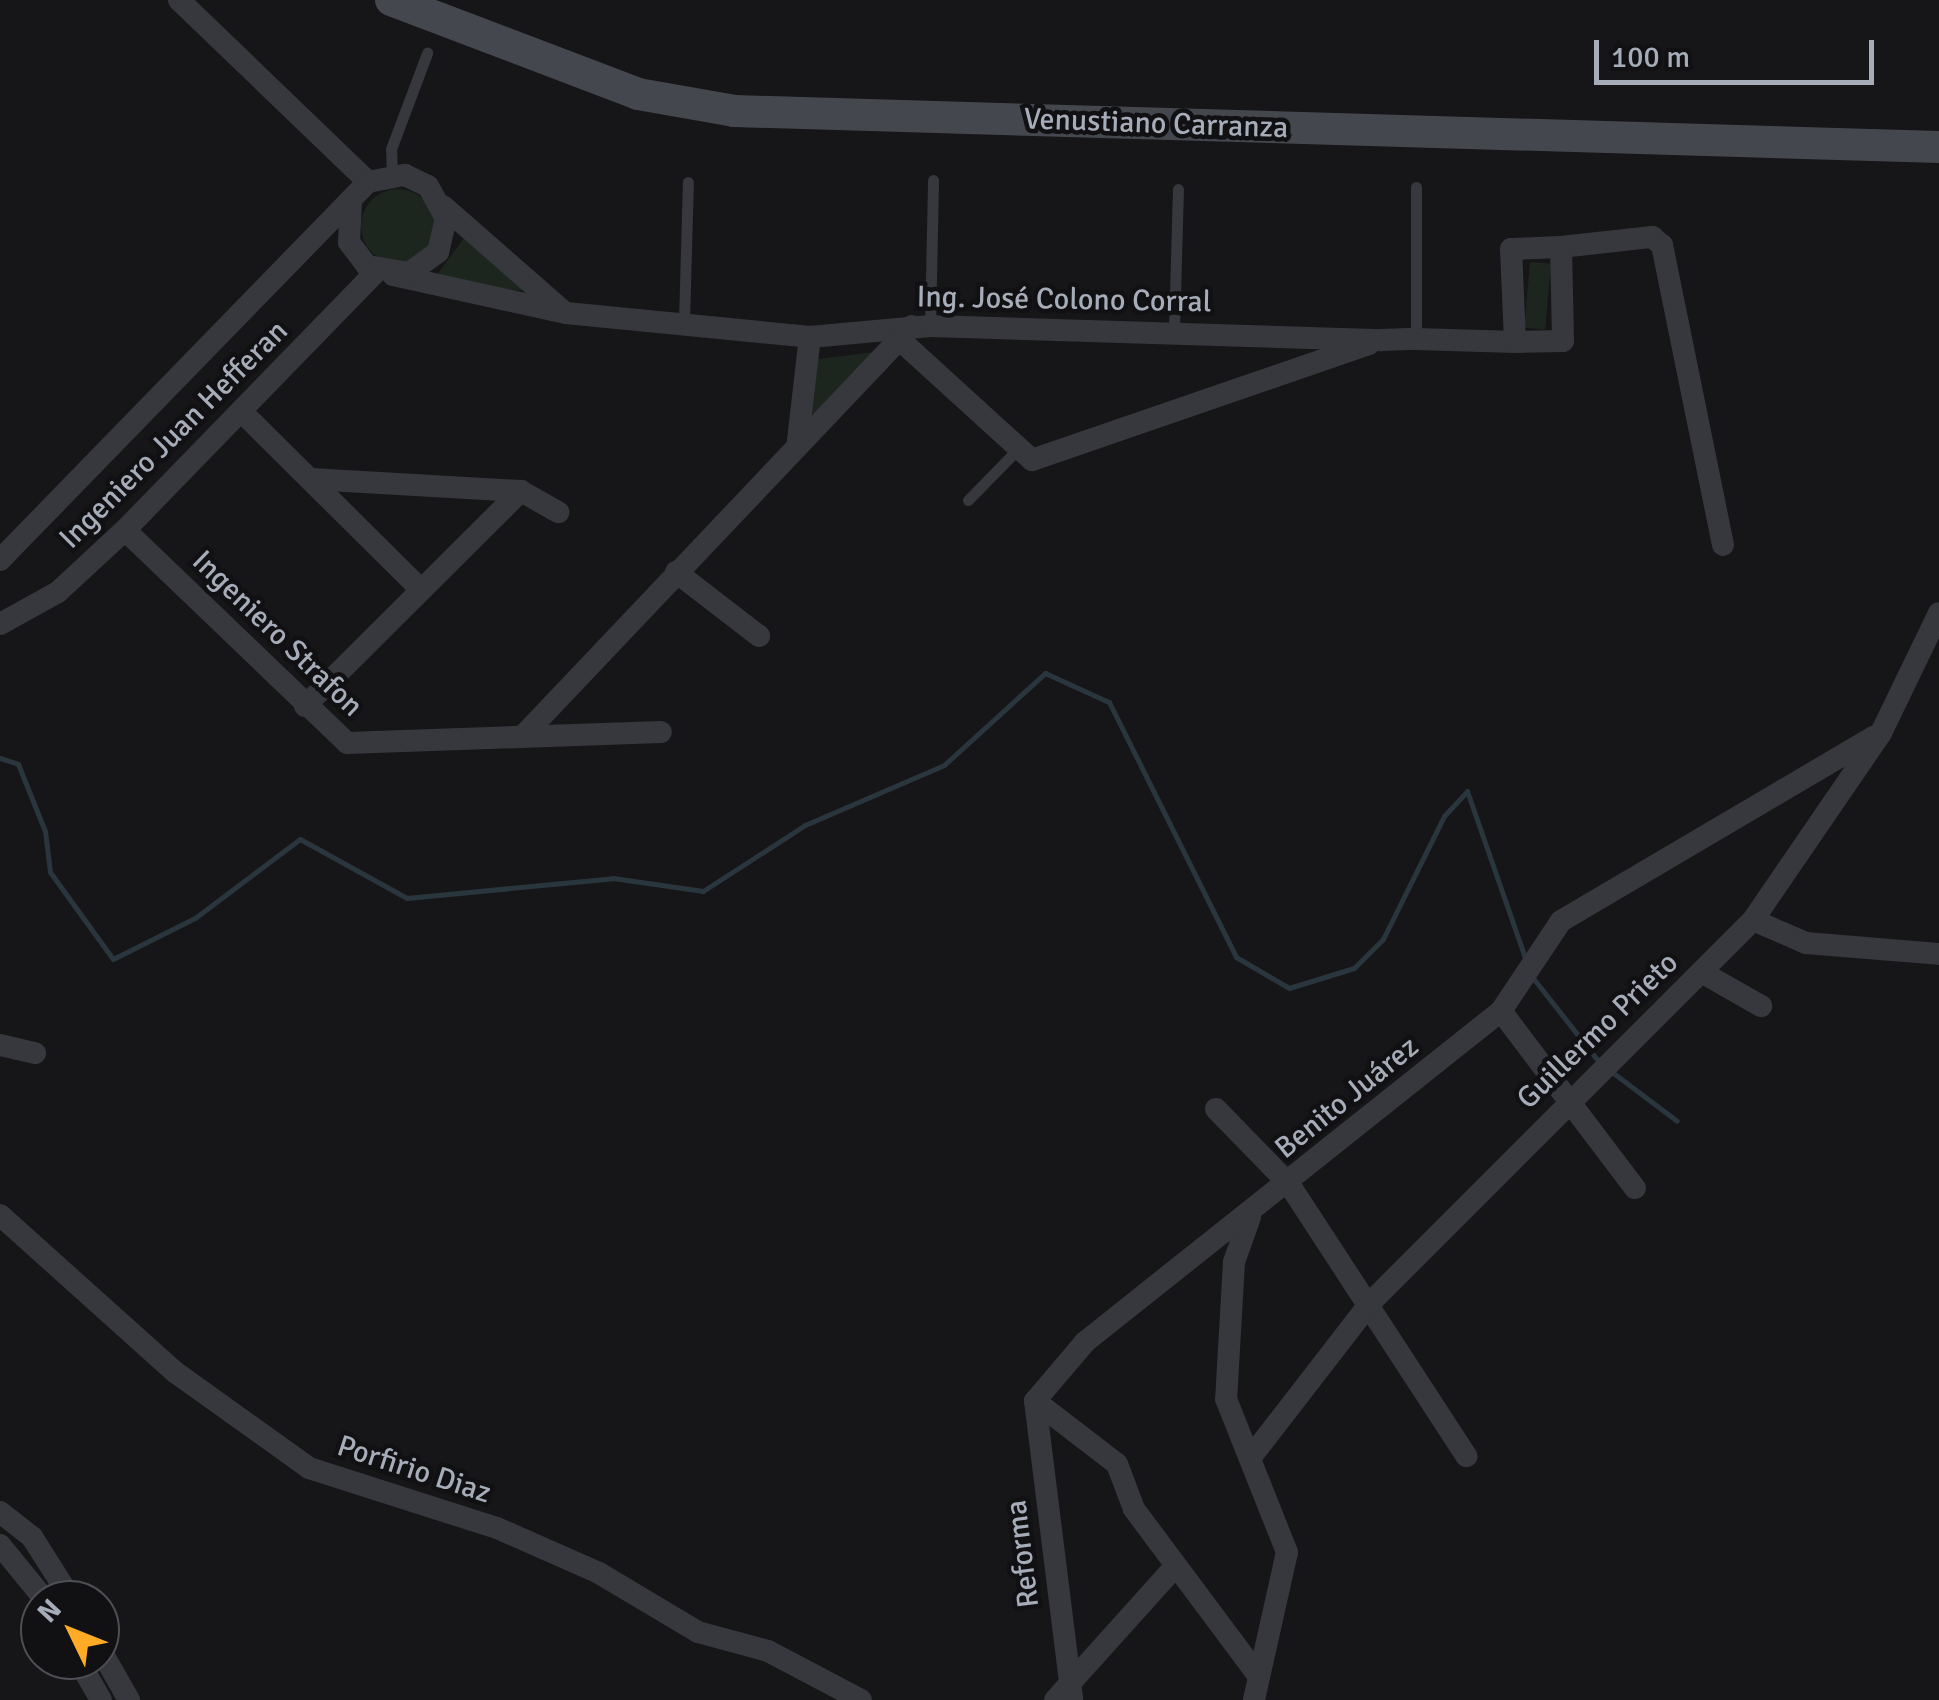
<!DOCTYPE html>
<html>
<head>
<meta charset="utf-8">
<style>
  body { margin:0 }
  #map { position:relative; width:1939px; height:1700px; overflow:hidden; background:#161618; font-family:Signika,sans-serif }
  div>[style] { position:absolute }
  .green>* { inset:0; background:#1d261e; transform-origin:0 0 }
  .round { border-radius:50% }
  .stream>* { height:5px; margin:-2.5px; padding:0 2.5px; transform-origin:2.5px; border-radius:2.5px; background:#2a363d }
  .service>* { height:11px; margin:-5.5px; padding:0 5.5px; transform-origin:5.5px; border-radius:5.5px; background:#36383d }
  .minor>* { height:22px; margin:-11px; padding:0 11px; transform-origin:11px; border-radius:11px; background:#36383d }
  .secondary>* { height:32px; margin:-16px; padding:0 16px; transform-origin:16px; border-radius:16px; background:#44474d }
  span { translate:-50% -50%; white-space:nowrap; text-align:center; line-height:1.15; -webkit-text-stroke:9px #111113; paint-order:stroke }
  .street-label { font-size:30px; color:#a6adb9 }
  .north { position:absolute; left:20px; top:1580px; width:100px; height:100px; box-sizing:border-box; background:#111113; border:2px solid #4d4f55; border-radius:50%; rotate:313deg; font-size:28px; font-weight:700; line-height:40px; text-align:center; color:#a6adb9 }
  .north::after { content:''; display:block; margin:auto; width:35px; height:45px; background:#ffab26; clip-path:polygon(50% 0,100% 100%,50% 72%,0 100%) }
  .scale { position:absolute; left:1594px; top:40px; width:280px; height:45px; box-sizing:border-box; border:5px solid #a6adb9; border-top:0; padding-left:12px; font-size:30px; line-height:35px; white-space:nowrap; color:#a6adb9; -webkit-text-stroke:8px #111113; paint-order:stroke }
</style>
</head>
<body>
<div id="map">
  <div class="green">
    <i class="round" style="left:361px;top:189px;width:74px;height:74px"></i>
    <i style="clip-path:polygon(464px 238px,525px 291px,433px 280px)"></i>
    <i style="left:1530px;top:262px;width:21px;height:66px;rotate:5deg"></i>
    <i style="clip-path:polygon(875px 352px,812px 417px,818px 359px)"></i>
  </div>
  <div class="stream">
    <i style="left:0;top:758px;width:19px;rotate:18deg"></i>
    <i style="left:18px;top:764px;width:72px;rotate:68.1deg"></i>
    <i style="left:45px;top:831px;width:41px;rotate:83deg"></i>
    <i style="left:50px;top:872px;width:107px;rotate:54.1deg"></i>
    <i style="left:113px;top:959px;width:92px;rotate:-26.6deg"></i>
    <i style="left:195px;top:918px;width:131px;rotate:-37deg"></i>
    <i style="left:300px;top:839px;width:122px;rotate:28.9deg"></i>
    <i style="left:407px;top:898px;width:207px;rotate:-5.5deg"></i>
    <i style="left:613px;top:878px;width:91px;rotate:8.2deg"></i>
    <i style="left:703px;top:891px;width:121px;rotate:-32.9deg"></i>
    <i style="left:805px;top:825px;width:151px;rotate:-23.3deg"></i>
    <i style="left:944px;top:765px;width:137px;rotate:-42.3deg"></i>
    <i style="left:1045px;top:673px;width:70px;rotate:24.4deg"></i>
    <i style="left:1109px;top:702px;width:285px;rotate:63.5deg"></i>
    <i style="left:1236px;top:957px;width:61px;rotate:30.3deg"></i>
    <i style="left:1289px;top:988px;width:68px;rotate:-17.1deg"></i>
    <i style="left:1354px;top:968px;width:41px;rotate:-45deg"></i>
    <i style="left:1383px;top:939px;width:137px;rotate:-63.6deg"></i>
    <i style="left:1444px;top:816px;width:34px;rotate:-47deg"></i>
    <i style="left:1467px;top:791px;width:177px;rotate:70.8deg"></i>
    <i style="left:1533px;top:978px;width:107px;rotate:51.8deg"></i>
    <i style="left:1612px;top:1072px;width:81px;rotate:37deg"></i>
  </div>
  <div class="service">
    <i style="left:392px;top:175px;width:26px;rotate:-92deg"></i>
    <i style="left:391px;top:149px;width:103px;rotate:-69.4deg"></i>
    <i style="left:684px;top:322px;width:140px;rotate:-88.4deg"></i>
    <i style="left:930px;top:326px;width:146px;rotate:-88.8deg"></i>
    <i style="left:1174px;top:331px;width:142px;rotate:-88.4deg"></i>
    <i style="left:1416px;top:339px;width:152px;rotate:-90deg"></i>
    <i style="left:968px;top:500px;width:73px;rotate:-45.6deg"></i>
  </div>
  <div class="minor">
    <i style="left:179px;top:0;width:262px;rotate:43.9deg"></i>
    <i style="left:443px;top:206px;width:159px;rotate:41.2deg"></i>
    <i style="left:1561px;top:247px;width:92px;rotate:-6.3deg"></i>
    <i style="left:1652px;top:237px;width:13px;rotate:39deg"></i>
    <i style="left:1662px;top:245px;width:306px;rotate:78.5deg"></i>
    <i style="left:393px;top:275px;width:177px;rotate:12.4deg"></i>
    <i style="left:566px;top:313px;width:245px;rotate:5.6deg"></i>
    <i style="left:810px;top:337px;width:121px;rotate:-5.2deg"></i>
    <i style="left:930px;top:326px;width:452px;rotate:1.8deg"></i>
    <i style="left:1382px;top:340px;width:34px;rotate:-2deg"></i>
    <i style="left:1416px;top:339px;width:99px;rotate:1.7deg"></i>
    <i style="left:1515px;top:342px;width:48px;rotate:-1.2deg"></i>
    <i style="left:1563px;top:341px;width:94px;rotate:-91.2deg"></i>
    <i style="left:1561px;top:247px;width:50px;rotate:177.7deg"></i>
    <i style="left:1511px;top:249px;width:93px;rotate:87.5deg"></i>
    <i style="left:899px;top:339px;width:180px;rotate:42.3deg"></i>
    <i style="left:1032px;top:460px;width:356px;rotate:-19deg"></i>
    <i style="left:242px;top:412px;width:252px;rotate:44.8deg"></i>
    <i style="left:798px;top:440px;width:104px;rotate:-83.4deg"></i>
    <i style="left:311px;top:479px;width:210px;rotate:3.3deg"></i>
    <i style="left:521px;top:491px;width:43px;rotate:29.6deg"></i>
    <i style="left:125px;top:530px;width:308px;rotate:43.8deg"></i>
    <i style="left:347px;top:743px;width:314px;rotate:-2deg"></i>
    <i style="left:0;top:560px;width:528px;rotate:-45.77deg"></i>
    <i style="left:368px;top:182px;width:38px;rotate:-11deg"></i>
    <i style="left:405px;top:175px;width:25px;rotate:26deg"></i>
    <i style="left:428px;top:186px;width:37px;rotate:61deg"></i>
    <i style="left:446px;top:218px;width:35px;rotate:103deg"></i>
    <i style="left:438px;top:252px;width:36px;rotate:144deg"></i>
    <i style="left:409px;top:273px;width:43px;rotate:-170.5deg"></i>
    <i style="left:367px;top:266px;width:30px;rotate:-127deg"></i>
    <i style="left:349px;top:242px;width:40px;rotate:-87.1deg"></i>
    <i style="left:676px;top:572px;width:105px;rotate:37.6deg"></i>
    <i style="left:0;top:624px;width:66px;rotate:-28.9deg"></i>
    <i style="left:58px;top:592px;width:91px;rotate:-42.8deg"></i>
    <i style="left:125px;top:530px;width:361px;rotate:-45.8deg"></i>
    <i style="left:305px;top:706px;width:305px;rotate:-44.9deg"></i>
    <i style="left:523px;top:736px;width:565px;rotate:-46.51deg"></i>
    <i style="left:1753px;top:920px;width:58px;rotate:23.5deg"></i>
    <i style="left:1806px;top:943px;width:133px;rotate:4.7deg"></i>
    <i style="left:1703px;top:973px;width:67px;rotate:29.6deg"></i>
    <i style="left:1501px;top:1011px;width:222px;rotate:52.9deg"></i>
    <i style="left:0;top:1045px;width:36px;rotate:13deg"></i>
    <i style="left:1216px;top:1109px;width:105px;rotate:45.8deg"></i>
    <i style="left:1289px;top:1184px;width:325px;rotate:56.9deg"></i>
    <i style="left:0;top:1215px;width:235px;rotate:41.9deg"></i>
    <i style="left:175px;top:1372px;width:165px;rotate:35.6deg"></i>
    <i style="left:309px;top:1468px;width:197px;rotate:17.7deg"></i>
    <i style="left:497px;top:1528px;width:111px;rotate:23.8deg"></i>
    <i style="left:599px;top:1573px;width:115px;rotate:30.8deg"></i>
    <i style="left:698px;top:1632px;width:73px;rotate:15.2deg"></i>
    <i style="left:768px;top:1651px;width:105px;rotate:27.8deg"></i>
    <i style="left:1250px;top:1217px;width:48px;rotate:109.6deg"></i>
    <i style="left:1234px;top:1262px;width:137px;rotate:93.3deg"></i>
    <i style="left:1226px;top:1399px;width:165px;rotate:68.3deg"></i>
    <i style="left:1287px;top:1552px;width:152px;rotate:102.6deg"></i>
    <i style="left:1035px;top:1401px;width:77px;rotate:-49.7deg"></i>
    <i style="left:1085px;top:1342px;width:532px;rotate:-38.51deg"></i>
    <i style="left:1501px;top:1011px;width:108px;rotate:-56.3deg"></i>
    <i style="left:1561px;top:921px;width:364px;rotate:-30.5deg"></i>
    <i style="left:1035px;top:1401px;width:103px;rotate:37.5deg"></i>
    <i style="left:1117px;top:1464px;width:48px;rotate:69.3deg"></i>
    <i style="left:1134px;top:1509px;width:206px;rotate:53.3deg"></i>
    <i style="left:1035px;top:1401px;width:301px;rotate:82.9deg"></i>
    <i style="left:1251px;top:1457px;width:195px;rotate:-52.3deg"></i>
    <i style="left:1370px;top:1303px;width:542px;rotate:-45deg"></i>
    <i style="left:1753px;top:920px;width:227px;rotate:-55.6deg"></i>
    <i style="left:1881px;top:733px;width:133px;rotate:-64.2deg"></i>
    <i style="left:0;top:1512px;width:41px;rotate:38deg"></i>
    <i style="left:32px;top:1537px;width:75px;rotate:57.6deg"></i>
    <i style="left:0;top:1545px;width:71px;rotate:50.7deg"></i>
    <i style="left:100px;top:1649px;width:59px;rotate:60.4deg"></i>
    <i style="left:78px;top:1660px;width:46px;rotate:60.1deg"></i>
    <i style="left:1055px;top:1700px;width:178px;rotate:-48deg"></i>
  </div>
  <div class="secondary">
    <i style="left:391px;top:0;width:264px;rotate:20.8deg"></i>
    <i style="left:638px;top:94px;width:97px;rotate:10deg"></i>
    <i style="left:734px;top:111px;width:1206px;rotate:1.71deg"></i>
  </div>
  <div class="street-label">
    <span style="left:1156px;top:124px;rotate:2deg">Venustiano Carranza</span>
    <span style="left:1064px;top:300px;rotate:1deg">Ing. José Colono Corral</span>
    <span style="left:174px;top:435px;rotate:-45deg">Ingeniero Juan Hefferan</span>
    <span style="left:277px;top:634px;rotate:44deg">Ingeniero Strafon</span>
    <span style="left:1598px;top:1031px;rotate:-44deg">Guillermo Prieto</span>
    <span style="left:1347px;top:1098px;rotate:-39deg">Benito Juárez</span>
    <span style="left:414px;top:1470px;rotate:18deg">Porfirio Diaz</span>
    <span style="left:1023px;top:1554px;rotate:-97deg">Reforma</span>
  </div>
  <div class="north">N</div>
  <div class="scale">100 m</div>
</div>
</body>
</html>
